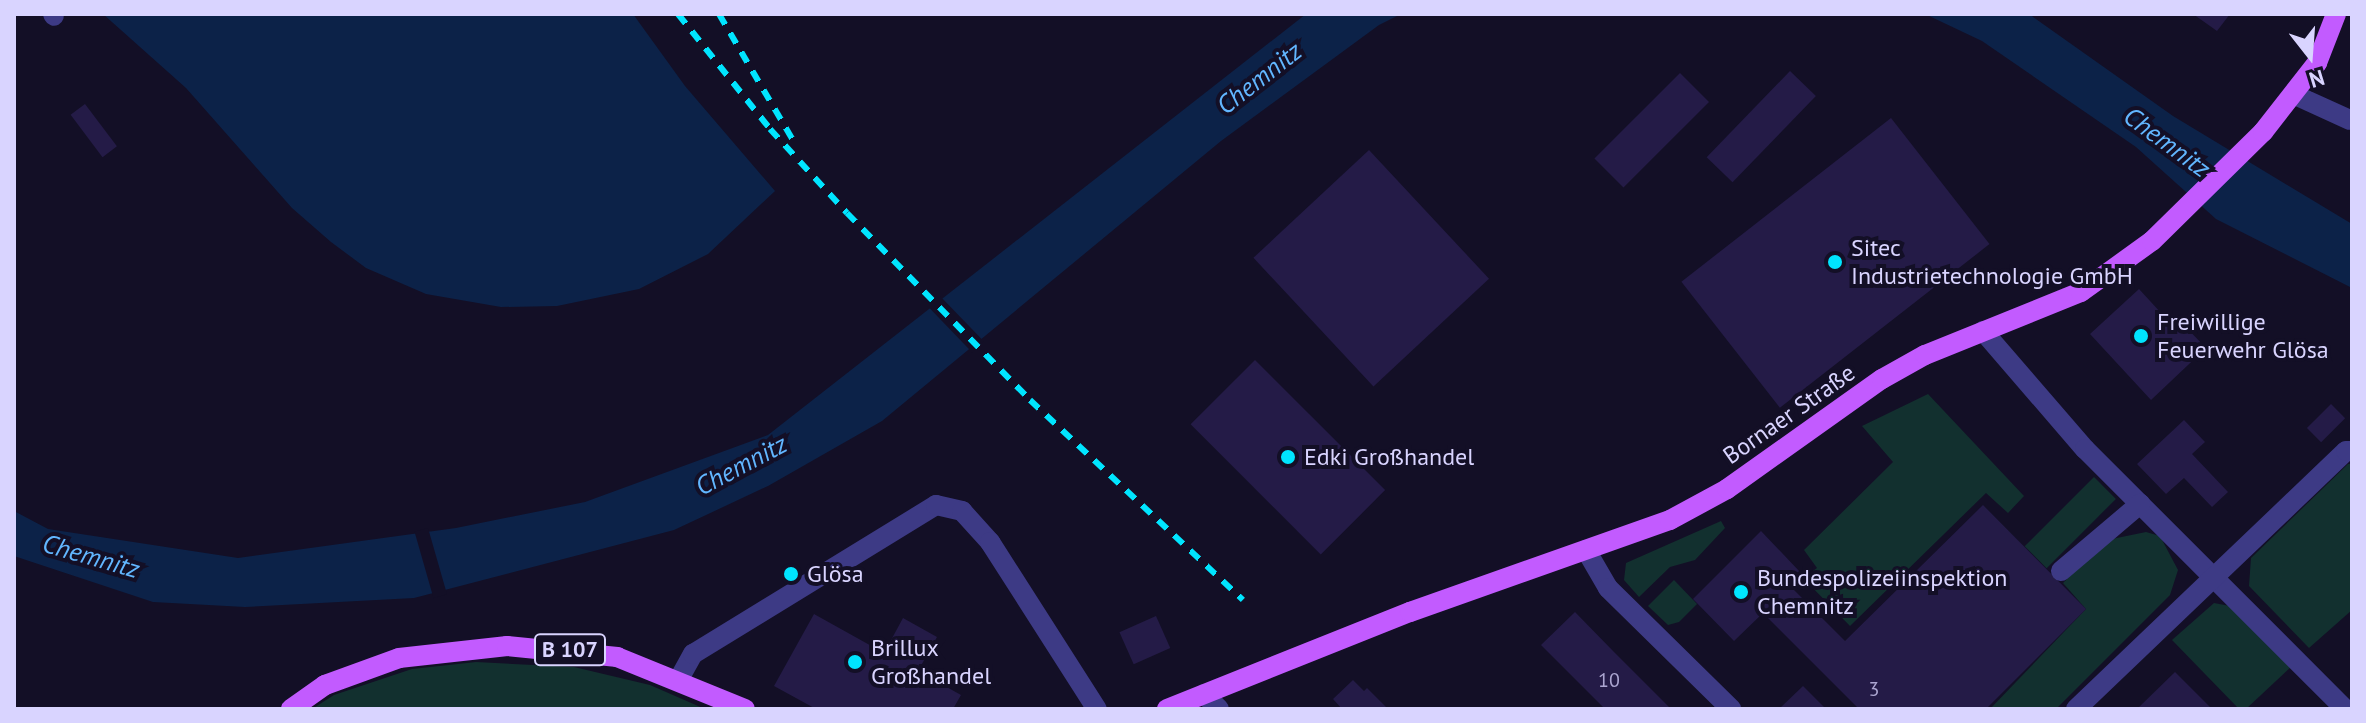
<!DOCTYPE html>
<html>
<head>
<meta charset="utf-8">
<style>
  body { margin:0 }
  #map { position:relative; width:2366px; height:723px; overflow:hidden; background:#130f26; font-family:"PT Sans",sans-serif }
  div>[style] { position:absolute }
  .green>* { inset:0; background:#12302f; transform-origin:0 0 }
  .water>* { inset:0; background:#0c2248 }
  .pier>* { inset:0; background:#130f26; transform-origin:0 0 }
  .building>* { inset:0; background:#241b47; transform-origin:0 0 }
  .minor>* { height:20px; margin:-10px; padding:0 10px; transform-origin:10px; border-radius:10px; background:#3d3a85 }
  .major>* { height:20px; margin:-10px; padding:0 10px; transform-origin:10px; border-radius:10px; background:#c25bff }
  .rail>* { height:6px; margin-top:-3px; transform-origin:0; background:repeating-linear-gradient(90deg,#00e5ff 0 12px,transparent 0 22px) }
  .dots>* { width:22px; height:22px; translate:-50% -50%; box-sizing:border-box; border:4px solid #130f26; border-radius:50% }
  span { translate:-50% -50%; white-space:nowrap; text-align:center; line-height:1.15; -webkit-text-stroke:8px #130f26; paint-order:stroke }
  .number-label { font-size:20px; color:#aca6d1 }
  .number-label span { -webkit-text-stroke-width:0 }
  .shield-label span { padding:2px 6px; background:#130f26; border:2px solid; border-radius:6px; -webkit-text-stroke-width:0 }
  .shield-label { font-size:22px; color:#d9d4ff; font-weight:700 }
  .poi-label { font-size:24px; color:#d9d4ff }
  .left { translate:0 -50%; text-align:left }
  .street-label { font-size:24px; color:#d9d4ff }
  .water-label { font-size:26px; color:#62b6ff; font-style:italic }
  .frame { position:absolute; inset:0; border:16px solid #d9d4ff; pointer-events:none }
  .north { position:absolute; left:2270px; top:16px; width:80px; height:80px; -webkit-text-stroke:6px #130f26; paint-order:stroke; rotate:163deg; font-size:22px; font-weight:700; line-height:32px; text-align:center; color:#d9d4ff }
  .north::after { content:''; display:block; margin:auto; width:28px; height:36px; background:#d9d4ff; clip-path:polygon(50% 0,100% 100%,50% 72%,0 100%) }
</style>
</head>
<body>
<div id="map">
  <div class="green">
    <i style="clip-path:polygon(1928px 394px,2024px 496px,2008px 513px,1986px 493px,1850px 626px,1803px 578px,1817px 568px,1804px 550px,1893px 462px,1862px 426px)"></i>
    <i style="clip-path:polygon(2348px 464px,2352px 464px,2352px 610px,2309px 648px,2249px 586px,2251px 558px)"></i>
    <i style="left:2094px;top:477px;width:31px;height:98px;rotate:45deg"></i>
    <i style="clip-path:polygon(1721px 521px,1725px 528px,1695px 560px,1670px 567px,1639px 597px,1624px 580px,1626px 563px)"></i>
    <i style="clip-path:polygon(2146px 532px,2160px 536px,2178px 570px,2170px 595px,2057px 708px,1990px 709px,2086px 609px,2063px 583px,2107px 540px)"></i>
    <i style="clip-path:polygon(1674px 580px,1697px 604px,1679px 622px,1668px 625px,1648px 606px)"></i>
    <i style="clip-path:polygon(2214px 603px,2230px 606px,2292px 666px,2246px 709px,2239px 709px,2172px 640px)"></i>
    <i style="clip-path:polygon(476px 662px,574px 667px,650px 685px,705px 709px,312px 709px,334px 695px,412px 669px)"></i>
  </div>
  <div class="water">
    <i style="clip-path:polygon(103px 14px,633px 14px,685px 86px,775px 191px,708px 254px,639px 289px,557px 306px,501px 307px,426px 294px,366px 268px,331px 242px,292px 208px,186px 88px)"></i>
    <i style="clip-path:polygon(1306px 14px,1401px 14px,1379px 25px,1221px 141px,882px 421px,768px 486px,674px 530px,414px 598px,245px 607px,153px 602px,14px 556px,14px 511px,48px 529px,238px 558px,456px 528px,585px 502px,768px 435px)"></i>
    <i style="clip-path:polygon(1925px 14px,2029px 14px,2173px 116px,2352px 224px,2352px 288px,2216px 219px,2136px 147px,1982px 41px)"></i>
  </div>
  <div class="pier">
    <i style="left:940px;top:296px;width:63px;height:16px;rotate:46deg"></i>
    <i style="left:428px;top:528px;width:69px;height:14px;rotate:74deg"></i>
  </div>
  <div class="building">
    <i style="clip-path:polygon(2193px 14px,2230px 14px,2217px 31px)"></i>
    <i style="left:1790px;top:71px;width:36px;height:120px;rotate:44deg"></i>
    <i style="left:1680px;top:73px;width:41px;height:121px;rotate:45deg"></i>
    <i style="left:85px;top:104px;width:53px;height:18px;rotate:53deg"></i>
    <i style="left:1891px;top:118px;width:160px;height:266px;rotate:52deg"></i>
    <i style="left:1369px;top:150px;width:176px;height:158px;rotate:47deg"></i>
    <i style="clip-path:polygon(2139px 289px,2174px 327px,2181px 322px,2206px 348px,2151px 400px,2090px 334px)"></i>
    <i style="left:1255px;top:360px;width:184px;height:91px;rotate:45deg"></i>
    <i style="left:2331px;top:404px;width:20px;height:34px;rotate:45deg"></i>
    <i style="clip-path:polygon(2184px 420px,2205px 442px,2192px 454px,2228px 492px,2212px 507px,2184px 478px,2166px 494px,2137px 464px)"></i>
    <i style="clip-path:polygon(1983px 505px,2086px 609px,1986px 709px,1859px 709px,1763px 613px,1734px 641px,1693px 599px,1761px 531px,1801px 573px,1790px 586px,1845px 641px)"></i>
    <i style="clip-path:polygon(1575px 612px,1614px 652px,1671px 709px,1605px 709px,1541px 645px)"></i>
    <i style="clip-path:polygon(814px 614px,884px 653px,903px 618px,937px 637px,918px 671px,961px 695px,953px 709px,816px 709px,774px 686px)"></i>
    <i style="left:1156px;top:616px;width:35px;height:40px;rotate:66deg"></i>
    <i style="clip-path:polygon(2175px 672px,2212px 709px,2137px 709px)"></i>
    <i style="clip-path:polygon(1353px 680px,1364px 691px,1367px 688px,1388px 709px,1342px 709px,1333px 699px)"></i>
    <i style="clip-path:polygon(1803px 686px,1826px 709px,1779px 709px)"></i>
  </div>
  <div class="minor">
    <i style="left:53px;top:14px;width:2px;rotate:63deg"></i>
    <i style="left:2295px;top:95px;width:60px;rotate:24.4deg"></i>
    <i style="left:1983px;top:331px;width:156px;rotate:49.2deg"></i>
    <i style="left:2085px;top:449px;width:368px;rotate:45deg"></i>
    <i style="left:1586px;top:550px;width:44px;rotate:59.9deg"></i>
    <i style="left:1608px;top:588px;width:173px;rotate:44.5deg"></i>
    <i style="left:2061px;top:571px;width:104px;rotate:-40.3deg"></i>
    <i style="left:679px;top:679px;width:29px;rotate:-61deg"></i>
    <i style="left:693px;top:654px;width:285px;rotate:-31.5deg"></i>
    <i style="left:936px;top:505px;width:27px;rotate:13deg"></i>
    <i style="left:962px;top:511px;width:42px;rotate:47.9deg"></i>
    <i style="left:990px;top:542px;width:198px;rotate:57.4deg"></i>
    <i style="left:1204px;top:694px;width:21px;rotate:45deg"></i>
    <i style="left:2076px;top:709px;width:373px;rotate:-43.7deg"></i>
    <i style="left:2346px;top:451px;width:6px"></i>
  </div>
  <div class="major">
    <i style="left:291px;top:709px;width:42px;rotate:-35.2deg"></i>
    <i style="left:325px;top:685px;width:79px;rotate:-20deg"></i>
    <i style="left:399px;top:658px;width:109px;rotate:-6.3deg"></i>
    <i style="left:507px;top:646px;width:111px;rotate:5.7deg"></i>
    <i style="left:617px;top:657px;width:138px;rotate:22.1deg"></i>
    <i style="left:1167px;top:709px;width:262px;rotate:-21.8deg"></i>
    <i style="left:1410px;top:612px;width:276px;rotate:-19.5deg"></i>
    <i style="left:1670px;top:520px;width:65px;rotate:-28.5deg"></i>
    <i style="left:1727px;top:489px;width:190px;rotate:-35.4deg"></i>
    <i style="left:1882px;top:379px;width:49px;rotate:-29.2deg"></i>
    <i style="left:1925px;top:355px;width:168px;rotate:-22deg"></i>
    <i style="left:2081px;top:292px;width:87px;rotate:-35.7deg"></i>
    <i style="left:2152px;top:241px;width:156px;rotate:-44.5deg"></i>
    <i style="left:2263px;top:132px;width:88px;rotate:-52deg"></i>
    <i style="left:2317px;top:63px;width:53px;rotate:-68.8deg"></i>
  </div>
  <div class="rail">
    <i style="left:678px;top:14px;width:147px;rotate:51.3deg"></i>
    <i style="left:770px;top:129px;width:114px;rotate:47.5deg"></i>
    <i style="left:847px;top:213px;width:262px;rotate:45.6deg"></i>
    <i style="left:1030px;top:400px;width:292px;rotate:43.2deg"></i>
    <i style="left:719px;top:14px;width:148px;rotate:59.6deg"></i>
  </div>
  <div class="dots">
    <i style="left:1835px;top:262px;background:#00e5ff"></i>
    <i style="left:2141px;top:336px;background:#00e5ff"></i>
    <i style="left:1288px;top:457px;background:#00e5ff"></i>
    <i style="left:791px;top:574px;background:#00e5ff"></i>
    <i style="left:1741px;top:592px;background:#00e5ff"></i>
    <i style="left:855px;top:662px;background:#00e5ff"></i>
  </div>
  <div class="number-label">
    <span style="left:1609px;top:680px">10</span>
    <span style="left:1874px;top:689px">3</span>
  </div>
  <div class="shield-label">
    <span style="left:570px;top:650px">B 107</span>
  </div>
  <div class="poi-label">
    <span class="left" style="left:1851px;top:262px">Sitec<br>Industrietechnologie GmbH</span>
    <span class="left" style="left:2157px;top:336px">Freiwillige<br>Feuerwehr Glösa</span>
    <span class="left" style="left:1304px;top:457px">Edki Großhandel</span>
    <span class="left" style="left:807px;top:574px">Glösa</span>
    <span class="left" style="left:1757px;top:592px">Bundespolizeiinspektion<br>Chemnitz</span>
    <span class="left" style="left:871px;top:662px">Brillux<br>Großhandel</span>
  </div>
  <div class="street-label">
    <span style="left:1789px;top:414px;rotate:-35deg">Bornaer Straße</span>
  </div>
  <div class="water-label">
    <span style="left:1259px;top:78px;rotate:-38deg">Chemnitz</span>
    <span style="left:2167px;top:142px;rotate:36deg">Chemnitz</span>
    <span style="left:741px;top:465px;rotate:-28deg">Chemnitz</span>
    <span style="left:91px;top:556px;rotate:16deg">Chemnitz</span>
  </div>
  <div class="frame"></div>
  <div class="north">N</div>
</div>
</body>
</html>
